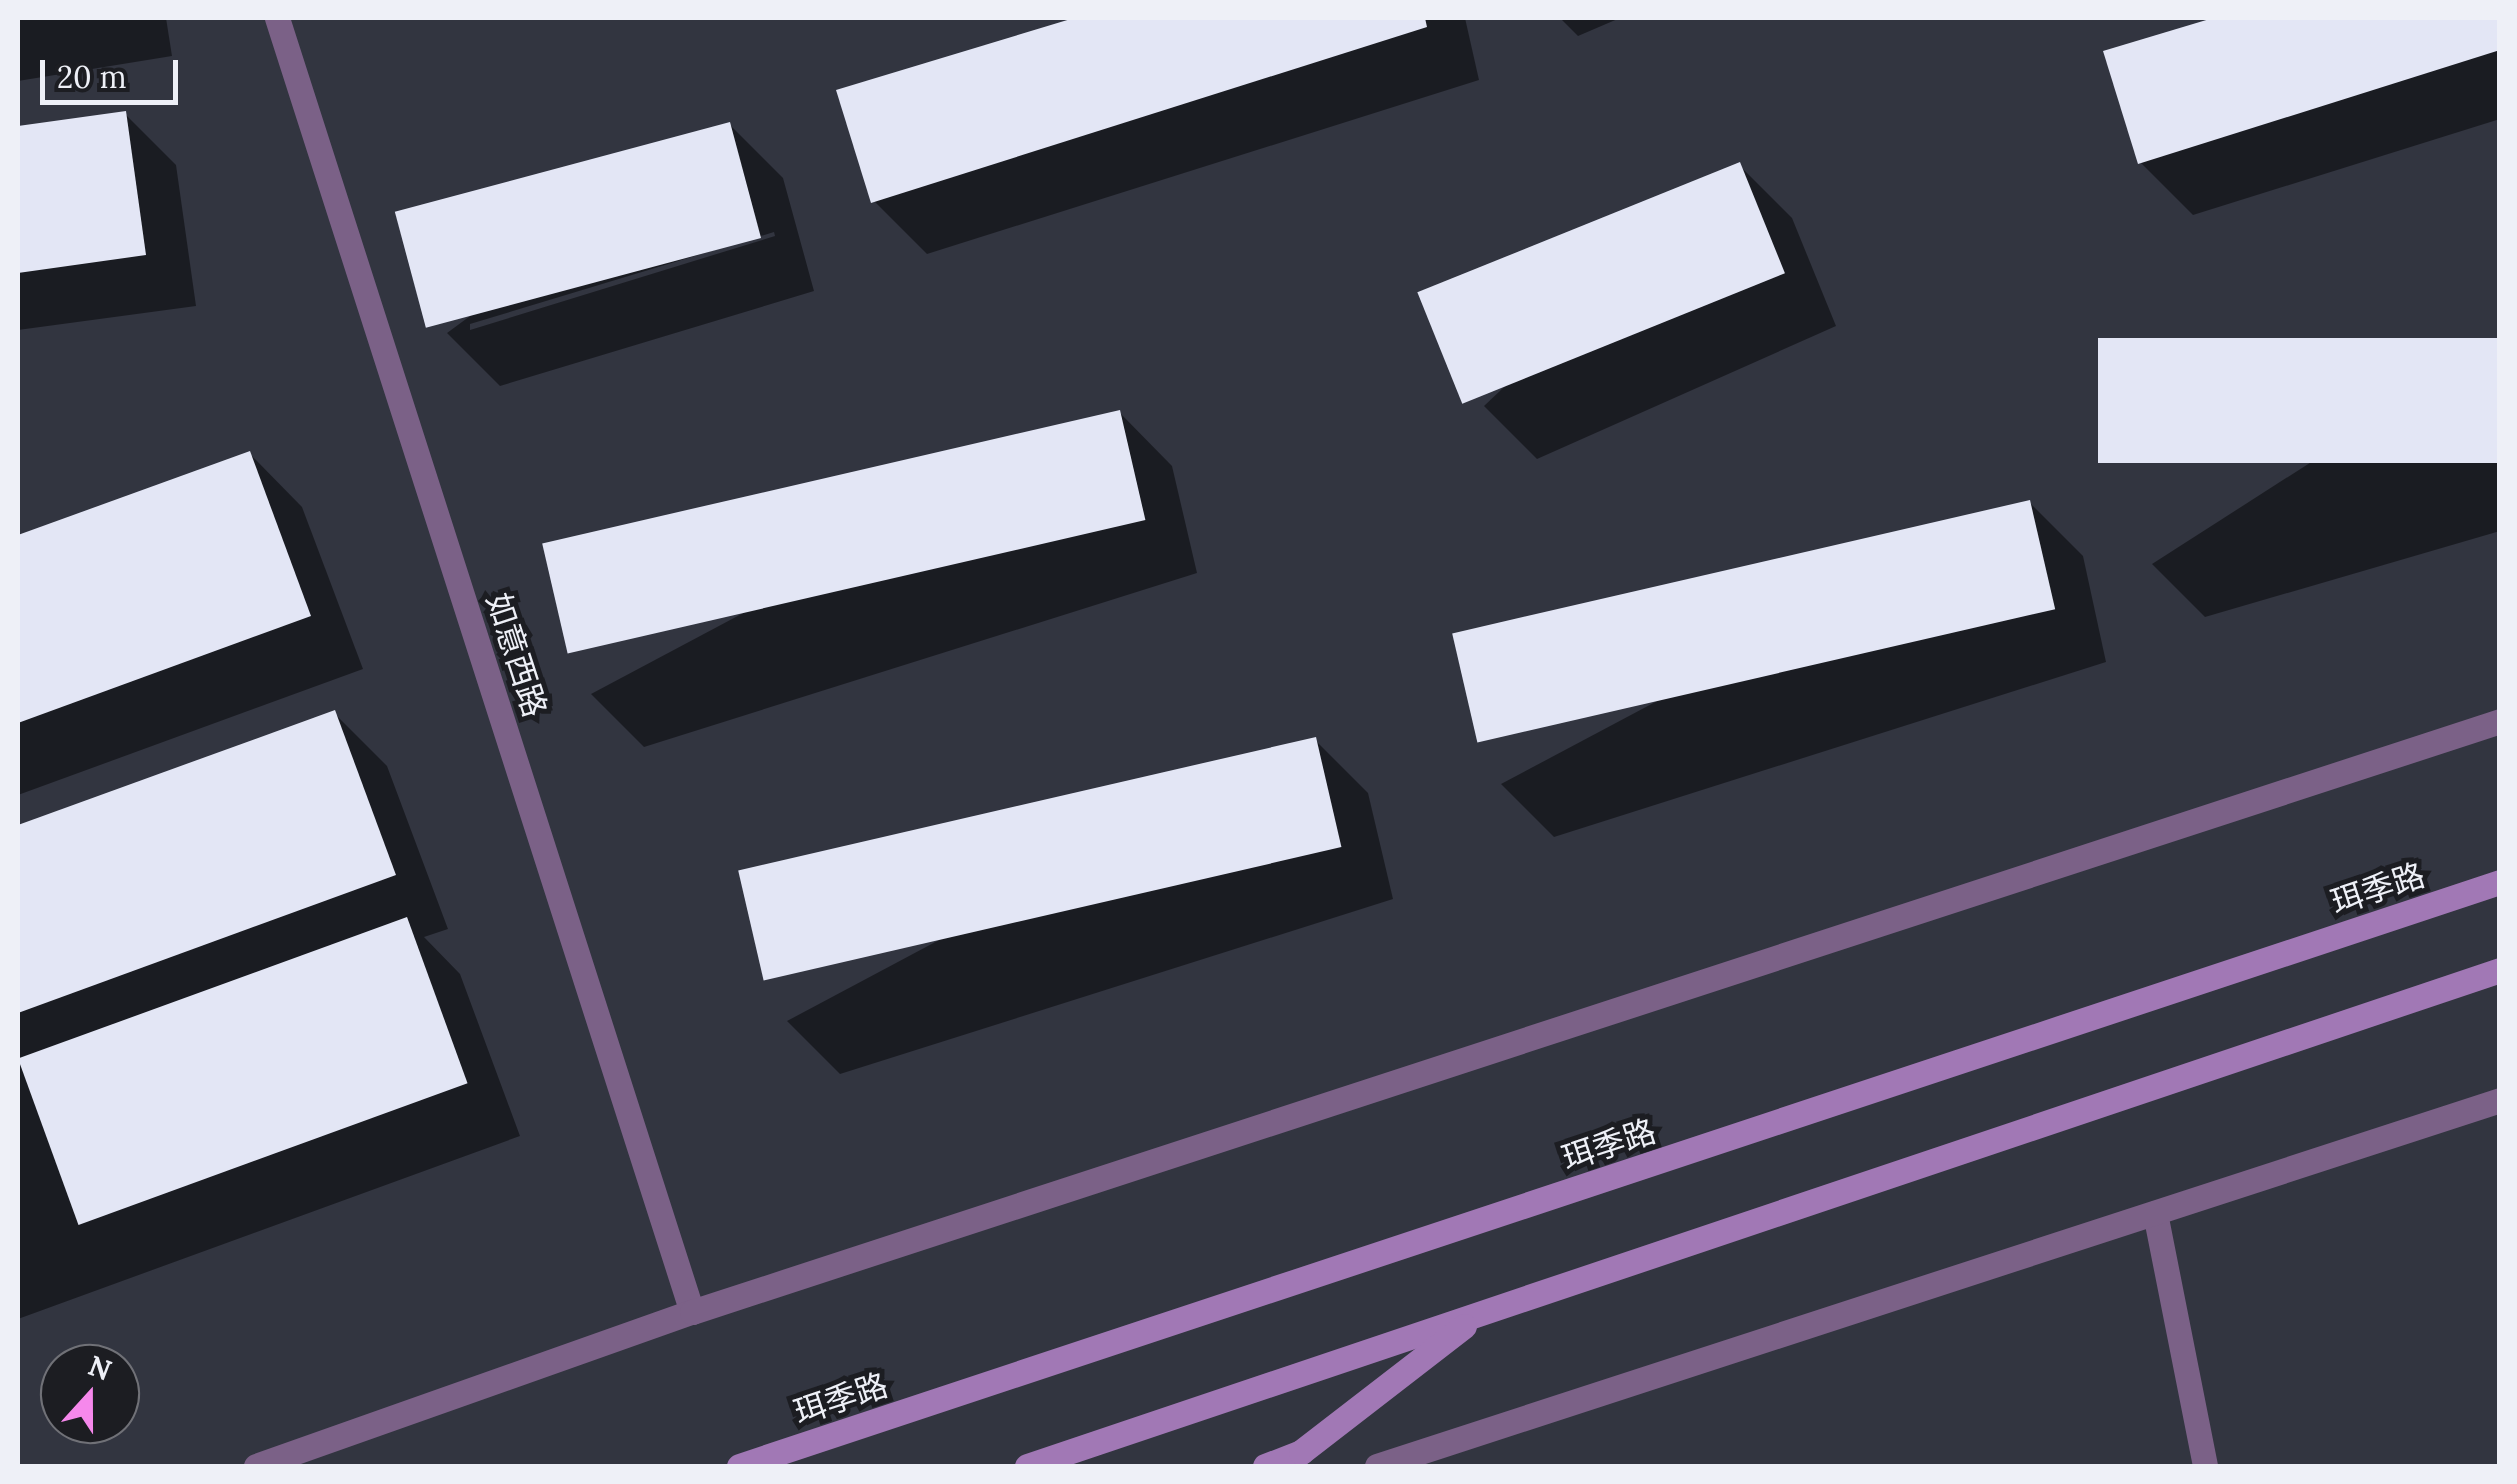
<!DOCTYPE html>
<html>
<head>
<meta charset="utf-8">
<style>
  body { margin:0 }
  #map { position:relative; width:2517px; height:1484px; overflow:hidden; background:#323540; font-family:Lora,"Noto Sans SC",serif }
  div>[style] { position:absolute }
  .shadow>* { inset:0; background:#0007 }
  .building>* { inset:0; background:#e3e6f5; transform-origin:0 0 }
  .minor>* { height:25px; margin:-12.5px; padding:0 12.5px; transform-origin:12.5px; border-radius:12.5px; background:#7b6187 }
  .tertiary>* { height:25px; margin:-12.5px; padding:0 12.5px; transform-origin:12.5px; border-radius:12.5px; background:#7b6187 }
  .secondary>* { height:25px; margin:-12.5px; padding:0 12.5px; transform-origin:12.5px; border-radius:12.5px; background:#a178b5 }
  span { translate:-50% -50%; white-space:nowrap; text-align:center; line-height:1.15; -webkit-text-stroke:10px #1c1d22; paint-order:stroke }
  .street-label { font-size:32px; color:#eef0f7 }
  .frame { position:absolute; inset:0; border:20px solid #eef0f7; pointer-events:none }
  .north { position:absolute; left:40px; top:1344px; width:100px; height:100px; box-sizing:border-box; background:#1c1d22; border:2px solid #707177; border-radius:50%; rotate:21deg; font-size:28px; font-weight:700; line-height:40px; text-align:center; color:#eef0f7 }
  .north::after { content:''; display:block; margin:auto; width:35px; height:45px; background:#f688ec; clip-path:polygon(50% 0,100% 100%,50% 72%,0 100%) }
  .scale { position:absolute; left:40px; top:60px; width:138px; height:45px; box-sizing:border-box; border:5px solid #eef0f7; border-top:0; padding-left:12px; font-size:30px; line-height:35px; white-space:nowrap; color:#eef0f7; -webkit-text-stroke:8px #1c1d22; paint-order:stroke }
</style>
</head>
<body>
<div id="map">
  <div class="shadow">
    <i style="clip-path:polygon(18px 18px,166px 18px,172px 56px,18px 81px)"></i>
    <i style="clip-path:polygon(1082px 18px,1465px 18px,1479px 80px,927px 254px,874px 201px,839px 91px)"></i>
    <i style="clip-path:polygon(1560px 18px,1620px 18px,1578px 36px)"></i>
    <i style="clip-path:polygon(2222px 18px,2500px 18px,2500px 119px,2193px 215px,2140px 162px,2106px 53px)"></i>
    <i style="clip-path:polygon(125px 114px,176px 165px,196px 306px,18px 330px,18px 129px)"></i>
    <i style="clip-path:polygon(evenodd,730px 125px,783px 178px,814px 291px,500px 386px,447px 333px,730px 125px,774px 232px,775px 236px,470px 330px,470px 324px,774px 232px)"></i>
    <i style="clip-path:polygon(1739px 165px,1792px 218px,1836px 326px,1537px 459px,1484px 406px)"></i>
    <i style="clip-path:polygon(2500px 341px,2500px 531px,2205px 617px,2152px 564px)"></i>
    <i style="clip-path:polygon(1120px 413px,1172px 466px,1197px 573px,644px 747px,591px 694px)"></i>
    <i style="clip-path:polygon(249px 453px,302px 507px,363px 669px,18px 795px,18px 538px)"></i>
    <i style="clip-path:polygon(2030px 503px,2083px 556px,2106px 662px,1554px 837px,1501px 784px)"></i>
    <i style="clip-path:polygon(334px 713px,387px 766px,448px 929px,424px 937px,460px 974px,520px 1136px,18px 1319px,18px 828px)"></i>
    <i style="clip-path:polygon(1315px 740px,1368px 793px,1393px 899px,840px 1074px,787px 1021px)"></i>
  </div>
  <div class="building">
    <i style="clip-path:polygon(1074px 18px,1425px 18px,1427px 27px,871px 203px,836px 90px)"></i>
    <i style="clip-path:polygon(2213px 18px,2500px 18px,2500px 50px,2138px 164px,2103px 51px)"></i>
    <i style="clip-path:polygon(126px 111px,146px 255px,18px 273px,18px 126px)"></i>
    <i style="left:730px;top:122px;width:120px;height:347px;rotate:75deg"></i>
    <i style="left:1740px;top:162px;width:120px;height:348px;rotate:68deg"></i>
    <i style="left:2500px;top:338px;width:125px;height:402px;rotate:90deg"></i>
    <i style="left:1120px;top:410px;width:113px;height:593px;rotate:77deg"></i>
    <i style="clip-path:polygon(250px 451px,311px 616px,18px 723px,18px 535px)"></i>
    <i style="left:2030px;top:500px;width:112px;height:593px;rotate:77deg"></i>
    <i style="clip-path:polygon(335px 710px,396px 875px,18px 1013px,18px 825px)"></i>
    <i style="left:1316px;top:737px;width:113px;height:593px;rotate:77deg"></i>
    <i style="left:407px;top:917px;width:177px;height:414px;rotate:70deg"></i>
  </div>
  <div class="minor">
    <i style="left:277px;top:18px;width:1359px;rotate:72.22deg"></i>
    <i style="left:2155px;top:1213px;width:258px;rotate:78.8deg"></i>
  </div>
  <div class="tertiary">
    <i style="left:256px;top:1466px;width:462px;rotate:-19.5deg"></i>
    <i style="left:692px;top:1312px;width:1902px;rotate:-18.1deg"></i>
    <i style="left:1377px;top:1466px;width:1181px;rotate:-18.05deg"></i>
  </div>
  <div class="secondary">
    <i style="left:739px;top:1466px;width:1855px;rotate:-18.35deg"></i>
    <i style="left:1027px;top:1466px;width:1554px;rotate:-18.61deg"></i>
    <i style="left:1265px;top:1466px;width:39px;rotate:-21deg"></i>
    <i style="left:1301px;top:1452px;width:206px;rotate:-37.7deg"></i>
  </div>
  <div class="street-label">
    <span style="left:516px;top:655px;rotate:72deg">如意西路</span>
    <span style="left:2378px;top:889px;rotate:-18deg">珥季路</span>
    <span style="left:1609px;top:1145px;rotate:-18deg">珥季路</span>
    <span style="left:841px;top:1399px;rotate:-18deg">珥季路</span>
  </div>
  <div class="frame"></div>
  <div class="north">N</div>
  <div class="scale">20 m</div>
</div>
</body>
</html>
